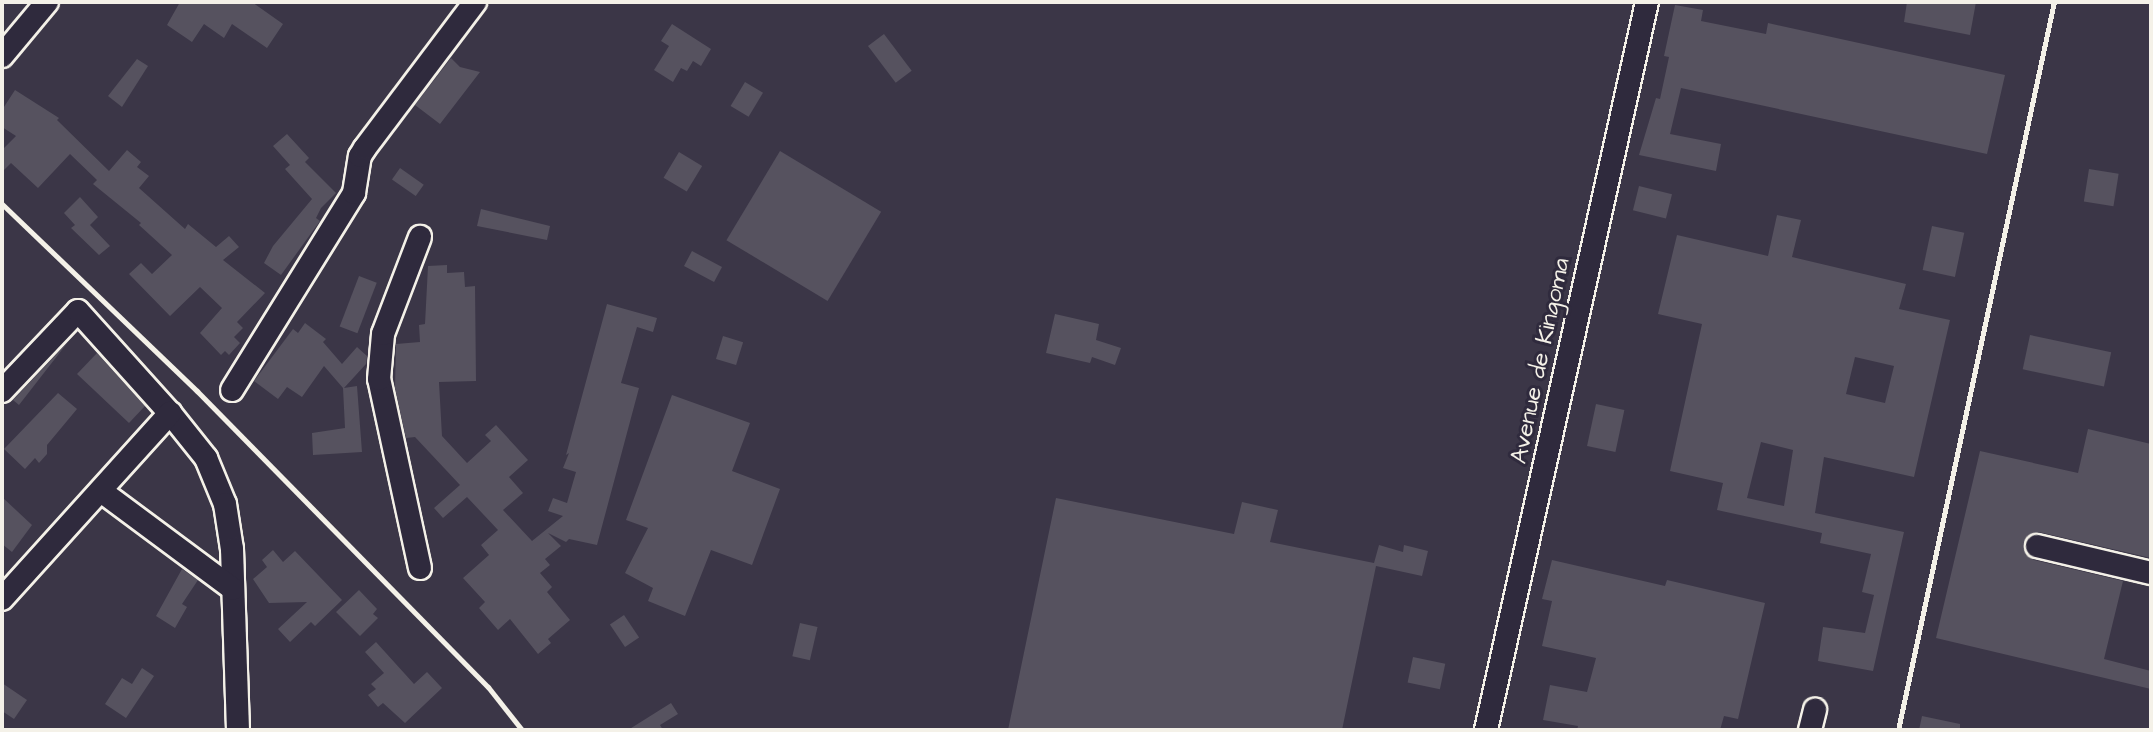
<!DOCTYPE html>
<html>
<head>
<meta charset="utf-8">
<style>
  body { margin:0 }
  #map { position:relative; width:2153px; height:732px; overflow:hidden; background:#2f2a3d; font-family:"Architects Daughter",sans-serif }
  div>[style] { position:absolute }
  .built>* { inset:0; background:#3b3647; transform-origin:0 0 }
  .building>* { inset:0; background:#56525f; transform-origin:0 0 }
  .roads { filter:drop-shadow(2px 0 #f4f1e8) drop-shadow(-2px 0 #f4f1e8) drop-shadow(0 2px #f4f1e8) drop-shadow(0 -2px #f4f1e8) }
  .minor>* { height:22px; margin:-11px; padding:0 11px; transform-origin:11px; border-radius:11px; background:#2f2a3d }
  .rail>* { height:5px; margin:-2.5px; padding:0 2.5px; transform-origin:2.5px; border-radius:2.5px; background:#f4f1e8 }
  span { translate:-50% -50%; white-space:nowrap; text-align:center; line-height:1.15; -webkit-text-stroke:6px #2f2a3d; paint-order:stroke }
  .street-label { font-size:24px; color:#f4f1e8 }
  .frame { position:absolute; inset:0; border:4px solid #f4f1e8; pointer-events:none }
</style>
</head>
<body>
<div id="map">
  <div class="built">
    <i style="left:2px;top:2px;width:2149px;height:728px"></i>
  </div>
  <div class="building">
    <i style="clip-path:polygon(180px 2px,252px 2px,283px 24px,267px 48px,232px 24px,224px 38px,204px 24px,192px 42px,167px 25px)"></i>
    <i style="clip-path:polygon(1907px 2px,1976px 2px,1970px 35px,1904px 22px)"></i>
    <i style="clip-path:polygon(1675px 5px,1703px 10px,1701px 21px,1766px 34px,1768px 23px,2005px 75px,1987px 154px,1681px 88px,1670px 134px,1721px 144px,1716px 171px,1639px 155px,1656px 98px,1660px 99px,1669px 57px,1664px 56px)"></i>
    <i style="clip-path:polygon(672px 24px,711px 49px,701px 66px,693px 61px,687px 71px,681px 68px,673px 82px,654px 70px,669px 46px,661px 41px)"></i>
    <i style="left:884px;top:34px;width:46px;height:20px;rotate:53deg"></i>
    <i style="clip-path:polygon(451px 58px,460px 67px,480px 72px,440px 124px,415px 105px)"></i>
    <i style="clip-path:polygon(137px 59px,148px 66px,122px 107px,108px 96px)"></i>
    <i style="left:745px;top:82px;width:21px;height:28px;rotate:31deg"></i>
    <i style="clip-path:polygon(15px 90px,59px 118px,57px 120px,109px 171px,127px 150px,141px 162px,137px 167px,149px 176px,139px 188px,185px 229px,188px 224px,216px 247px,229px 236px,239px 247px,223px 260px,265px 293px,237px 322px,243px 328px,234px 337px,240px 343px,229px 355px,225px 351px,221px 355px,200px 333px,222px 308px,200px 287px,170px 316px,129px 274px,141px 263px,152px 274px,172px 255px,139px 225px,141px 223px,93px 184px,97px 180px,70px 154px,38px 188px,11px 163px,2px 172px,2px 150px,16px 136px,2px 127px,2px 110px)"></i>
    <i style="clip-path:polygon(287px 134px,309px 158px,305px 162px,336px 193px,321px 208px,316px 218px,320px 221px,281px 275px,264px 263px,273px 246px,312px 199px,285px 169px,290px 165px,273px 146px)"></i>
    <i style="left:780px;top:151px;width:118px;height:104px;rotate:31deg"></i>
    <i style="left:679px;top:152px;width:27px;height:30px;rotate:31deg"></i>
    <i style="left:400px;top:168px;width:29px;height:14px;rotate:35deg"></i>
    <i style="left:2089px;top:169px;width:30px;height:33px;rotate:9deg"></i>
    <i style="left:1639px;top:186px;width:34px;height:25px;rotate:14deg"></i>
    <i style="clip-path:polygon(80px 197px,98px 217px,90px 225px,110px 246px,99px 255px,71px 228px,75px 225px,64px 213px)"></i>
    <i style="clip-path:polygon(481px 209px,550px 226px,547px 240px,477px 226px)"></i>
    <i style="clip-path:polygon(evenodd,1777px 215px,1801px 220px,1792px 257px,1906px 284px,1899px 309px,1950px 320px,1914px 477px,1824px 457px,1815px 513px,1904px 532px,1873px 671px,1818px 661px,1823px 627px,1865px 633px,1874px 595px,1862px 592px,1871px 554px,1820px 543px,1822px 533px,1717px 510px,1723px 483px,1670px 471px,1702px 324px,1658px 314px,1677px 235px,1768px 256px,1777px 215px,1855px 357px,1894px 366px,1885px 403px,1846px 394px,1855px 357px,1777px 215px,1761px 442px,1793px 450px,1784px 506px,1747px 498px,1761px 442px)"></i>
    <i style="left:1932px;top:226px;width:33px;height:45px;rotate:12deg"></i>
    <i style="left:692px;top:251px;width:34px;height:17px;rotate:28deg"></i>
    <i style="clip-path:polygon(447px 265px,447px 273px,464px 272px,465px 287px,475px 286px,476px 381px,439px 382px,442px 436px,467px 463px,491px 441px,485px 435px,496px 425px,528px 460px,509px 477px,523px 493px,503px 510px,532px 541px,563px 516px,548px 511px,553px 498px,567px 503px,576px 472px,563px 468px,569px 453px,566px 455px,607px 304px,657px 318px,653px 332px,637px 327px,621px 383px,639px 388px,597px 545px,569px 539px,566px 542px,548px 533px,561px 546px,545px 559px,550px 565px,540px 573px,552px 587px,547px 592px,570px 620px,548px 639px,551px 643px,538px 654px,510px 619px,498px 630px,479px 608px,485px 602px,463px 578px,489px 555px,481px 545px,498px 530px,467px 497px,443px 518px,434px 508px,460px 485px,415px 437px,406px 438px,395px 388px,396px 344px,420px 342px,419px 325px,425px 324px,428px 266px)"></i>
    <i style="left:359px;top:276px;width:19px;height:54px;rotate:21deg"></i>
    <i style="clip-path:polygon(1055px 314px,1099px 324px,1096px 340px,1121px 348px,1115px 365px,1092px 357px,1090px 363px,1046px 353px)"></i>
    <i style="clip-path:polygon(305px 323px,326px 339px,323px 342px,342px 364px,357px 347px,367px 356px,366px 364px,344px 388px,357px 386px,362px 452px,313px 455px,312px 433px,345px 428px,343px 388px,324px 366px,302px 397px,287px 387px,278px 399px,254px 381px,293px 329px,298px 333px)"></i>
    <i style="left:2030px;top:335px;width:83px;height:35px;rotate:12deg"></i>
    <i style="left:723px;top:336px;width:21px;height:24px;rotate:17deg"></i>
    <i style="clip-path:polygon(68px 342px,19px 405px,13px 400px)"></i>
    <i style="clip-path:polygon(97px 353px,145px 406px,129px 423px,77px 374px)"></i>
    <i style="clip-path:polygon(58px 393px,77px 409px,47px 445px,47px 454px,39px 463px,35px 458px,25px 469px,4px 449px)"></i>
    <i style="clip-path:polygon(672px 395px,750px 423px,732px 471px,780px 489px,752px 565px,711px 550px,685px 616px,648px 601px,653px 588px,625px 573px,648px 528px,626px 520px)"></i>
    <i style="left:1596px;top:404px;width:29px;height:43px;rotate:12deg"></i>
    <i style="clip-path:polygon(2088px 429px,2151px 444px,2151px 558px,2039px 532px,2026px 537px,2023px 549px,2034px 560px,2123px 581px,2104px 659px,2151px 671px,2151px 689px,1936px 638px,1980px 451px,2078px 473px)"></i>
    <i style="clip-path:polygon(2px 497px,32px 525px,12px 552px,2px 544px)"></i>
    <i style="clip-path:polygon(1056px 498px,1234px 534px,1242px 502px,1278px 510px,1270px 542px,1374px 563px,1379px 545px,1403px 552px,1404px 545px,1428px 551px,1422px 576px,1376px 566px,1342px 730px,1008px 730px)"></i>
    <i style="clip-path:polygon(273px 550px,283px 562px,295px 551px,342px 600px,315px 626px,311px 622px,290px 642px,278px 629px,307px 602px,269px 603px,253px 579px,267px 567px,262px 560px)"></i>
    <i style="clip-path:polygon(1552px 560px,1665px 586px,1667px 580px,1765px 603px,1738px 719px,1724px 716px,1720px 730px,1577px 730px,1578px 726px,1543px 720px,1550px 685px,1587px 692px,1596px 658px,1542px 646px,1552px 601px,1542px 599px)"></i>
    <i style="clip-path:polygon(182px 569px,198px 580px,182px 604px,187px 607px,175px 628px,156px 616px)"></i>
    <i style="clip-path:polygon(359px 590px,377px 609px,373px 614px,378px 618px,360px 636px,336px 612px)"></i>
    <i style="left:624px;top:615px;width:27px;height:17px;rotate:56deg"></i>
    <i style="left:800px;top:623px;width:18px;height:34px;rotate:13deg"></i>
    <i style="clip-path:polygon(376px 642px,414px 684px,427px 672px,442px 688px,405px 723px,383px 703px,378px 707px,368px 695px,376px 689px,371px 684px,384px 673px,365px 652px)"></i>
    <i style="left:1413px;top:657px;width:33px;height:26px;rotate:12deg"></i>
    <i style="clip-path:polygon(142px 668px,154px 676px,126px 718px,105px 704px,122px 678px,132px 684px)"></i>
    <i style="clip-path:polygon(2px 683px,27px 700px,14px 719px,2px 711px)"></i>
    <i style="clip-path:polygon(671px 703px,678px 714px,660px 725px,663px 730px,628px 730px)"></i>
    <i style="clip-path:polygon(1922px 716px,1960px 724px,1960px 730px,1919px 730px)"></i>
  </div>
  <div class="roads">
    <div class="minor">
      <i style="left:2px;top:56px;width:70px;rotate:-50.2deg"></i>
      <i style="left:232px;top:390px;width:232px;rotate:-58.2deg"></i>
      <i style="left:354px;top:193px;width:37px;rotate:-81deg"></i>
      <i style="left:360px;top:156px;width:9px;rotate:-58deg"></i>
      <i style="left:365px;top:148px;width:183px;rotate:-53deg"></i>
      <i style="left:2px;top:391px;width:110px;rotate:-46.5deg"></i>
      <i style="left:78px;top:311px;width:137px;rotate:48deg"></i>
      <i style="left:170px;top:413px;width:58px;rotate:51.3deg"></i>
      <i style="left:206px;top:458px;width:50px;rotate:67.6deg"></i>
      <i style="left:225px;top:504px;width:46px;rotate:81.2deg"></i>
      <i style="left:232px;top:549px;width:181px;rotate:88.1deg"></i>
      <i style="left:101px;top:491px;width:164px;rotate:36.6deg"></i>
      <i style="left:2037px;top:546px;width:117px;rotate:13.3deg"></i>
      <i style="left:420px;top:568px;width:193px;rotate:-102.2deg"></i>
      <i style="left:379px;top:379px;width:45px;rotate:-84.9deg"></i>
      <i style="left:383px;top:334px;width:104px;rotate:-69.1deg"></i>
      <i style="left:2px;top:599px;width:251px;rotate:-47.9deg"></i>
      <i style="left:1486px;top:730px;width:746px;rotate:-77.53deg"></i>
      <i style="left:1810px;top:730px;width:21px;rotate:-76deg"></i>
    </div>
  </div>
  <div class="rail">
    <i style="left:2px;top:204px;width:270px;rotate:43.8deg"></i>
    <i style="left:197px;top:391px;width:415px;rotate:45.5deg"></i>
    <i style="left:488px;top:687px;width:55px;rotate:51.7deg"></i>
    <i style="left:1898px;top:730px;width:745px;rotate:-77.91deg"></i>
  </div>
  <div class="street-label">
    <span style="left:1541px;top:361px;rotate:-78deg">Avenue de Kingoma</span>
  </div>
  <div class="frame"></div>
</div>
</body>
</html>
